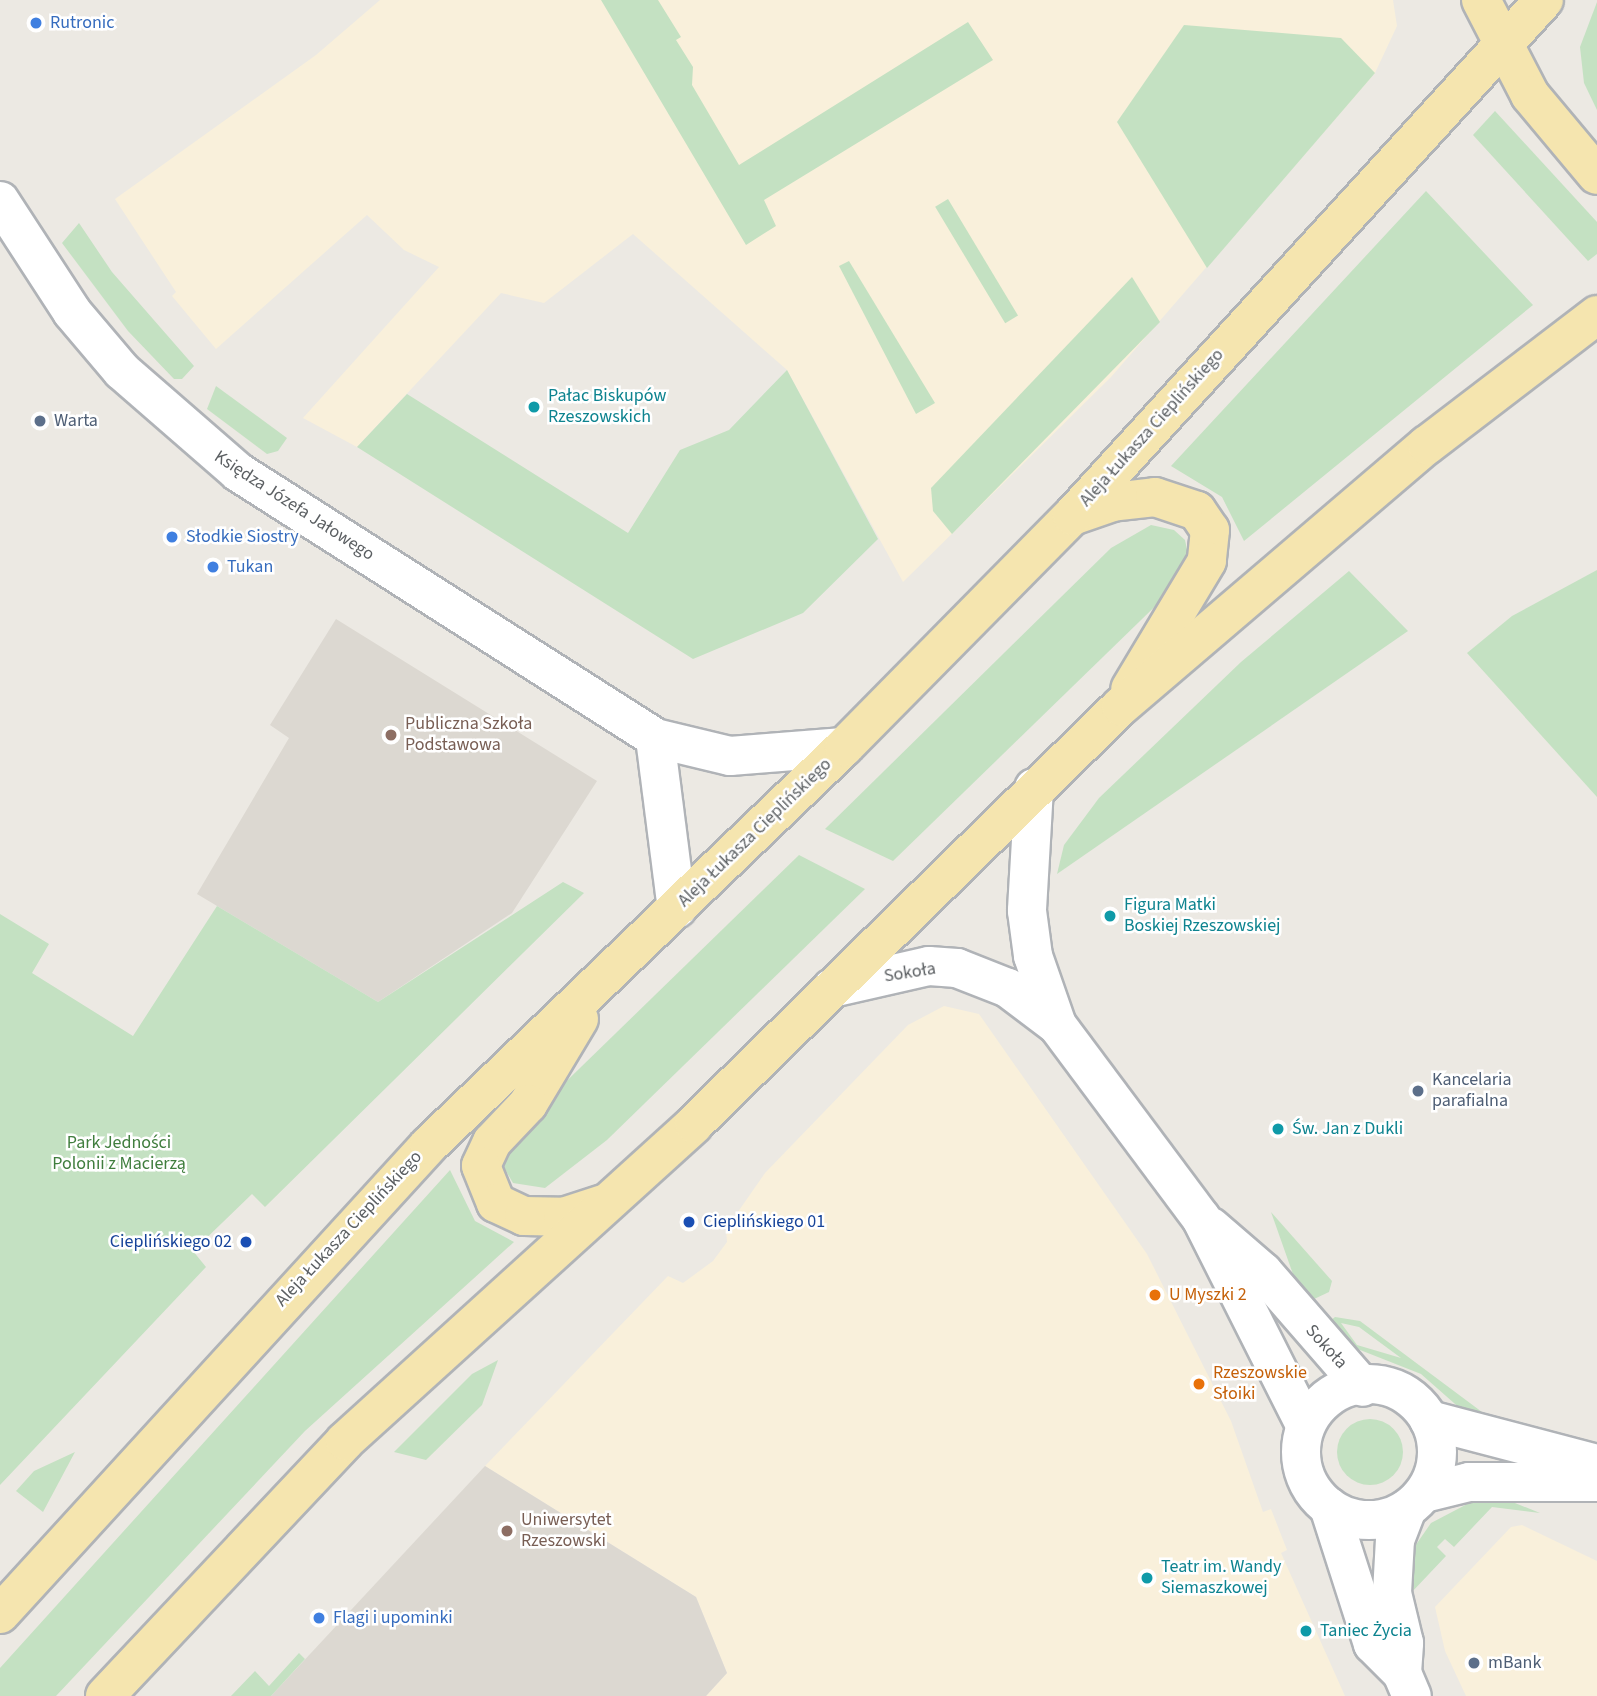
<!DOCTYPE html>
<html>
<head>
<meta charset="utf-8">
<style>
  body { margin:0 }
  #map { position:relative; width:1597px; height:1696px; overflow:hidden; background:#ece9e3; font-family:"Source Sans 3",sans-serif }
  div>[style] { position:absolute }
  .commercial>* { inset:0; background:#f9f0db }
  .education>* { inset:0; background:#dcd8d1 }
  .green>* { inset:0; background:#c4e1c2; transform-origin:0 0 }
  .round { border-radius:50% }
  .roads { filter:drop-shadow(2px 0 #b0b3b7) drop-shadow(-2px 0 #b0b3b7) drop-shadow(0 2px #b0b3b7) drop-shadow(0 -2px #b0b3b7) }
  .minor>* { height:38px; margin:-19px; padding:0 19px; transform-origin:19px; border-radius:19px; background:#fff }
  .minor>.ring { margin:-19px; padding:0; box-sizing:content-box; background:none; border:38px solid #fff; border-radius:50% }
  .major>* { height:38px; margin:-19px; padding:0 19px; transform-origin:19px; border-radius:19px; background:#f5e5af }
  .dots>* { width:19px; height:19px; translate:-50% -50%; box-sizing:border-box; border:4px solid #fff; border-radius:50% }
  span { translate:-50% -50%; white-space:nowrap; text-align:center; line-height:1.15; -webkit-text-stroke:5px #fff; paint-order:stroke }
  .shop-label { font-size:18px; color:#366cbe }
  .left { translate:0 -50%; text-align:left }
  .culture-label { font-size:18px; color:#0d838f }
  .service-label { font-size:18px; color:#4e5e75 }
  .street-label { font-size:18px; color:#5b5f62 }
  .education-label { font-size:18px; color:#785e54 }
  .park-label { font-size:18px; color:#407e3e }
  .transit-label { font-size:18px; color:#164399 }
  .right { translate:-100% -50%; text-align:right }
  .food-label { font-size:18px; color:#c56008 }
</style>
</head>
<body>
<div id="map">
  <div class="commercial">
    <i style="clip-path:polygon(380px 0,1393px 0,1397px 26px,1375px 73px,1111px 377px,903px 582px,787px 370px,633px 234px,544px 303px,501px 293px,357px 447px,303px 418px,439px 267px,404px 250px,367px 215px,216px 349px,172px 296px,176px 292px,115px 199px,316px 55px)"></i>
    <i style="clip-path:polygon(944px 1006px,979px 1014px,1147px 1254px,1231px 1421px,1263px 1512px,1271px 1509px,1287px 1550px,1281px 1553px,1345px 1696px,706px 1696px,727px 1673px,696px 1597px,485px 1466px,668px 1276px,683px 1283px,713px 1261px,727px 1242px,726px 1229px,765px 1173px,908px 1025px)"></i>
    <i style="clip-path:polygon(1522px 1525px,1597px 1561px,1597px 1696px,1466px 1696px,1445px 1651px,1435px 1607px,1511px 1527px)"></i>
  </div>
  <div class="education">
    <i style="clip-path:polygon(336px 619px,597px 781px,512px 913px,378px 1002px,197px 894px,289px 738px,270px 725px)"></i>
    <i style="clip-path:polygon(485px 1466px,696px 1597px,727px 1673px,706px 1696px,271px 1696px)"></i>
  </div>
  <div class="green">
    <i style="clip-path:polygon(601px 0,658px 0,681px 37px,676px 40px,693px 67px,692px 85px,739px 165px,968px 22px,993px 60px,764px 200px,776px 226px,746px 245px)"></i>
    <i style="clip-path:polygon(1597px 2px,1597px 110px,1584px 83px,1580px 47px)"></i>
    <i style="clip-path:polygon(1184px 25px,1341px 38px,1375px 73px,1207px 268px,1117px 122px)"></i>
    <i style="clip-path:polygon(1495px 111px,1597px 222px,1597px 254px,1588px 261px,1473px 135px)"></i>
    <i style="clip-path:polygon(1426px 191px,1533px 305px,1244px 541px,1222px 497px,1171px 466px)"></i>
    <i style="left:948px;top:199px;width:136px;height:15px;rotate:59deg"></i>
    <i style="clip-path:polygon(79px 223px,112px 272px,194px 366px,182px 379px,174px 379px,128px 331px,62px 243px)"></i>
    <i style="clip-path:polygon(849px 261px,935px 403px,916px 414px,839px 266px)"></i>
    <i style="clip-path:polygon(1132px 277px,1160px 322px,952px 534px,933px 511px,931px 488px)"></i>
    <i style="clip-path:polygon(787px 370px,878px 539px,803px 613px,693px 659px,357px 447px,407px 394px,628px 533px,680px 450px,729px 430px)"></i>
    <i style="clip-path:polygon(216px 386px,287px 438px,278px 451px,267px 454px,207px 409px)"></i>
    <i style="clip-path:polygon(1151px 525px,1174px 530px,1185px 540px,1188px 554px,1175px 587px,893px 861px,825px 829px,1111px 548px)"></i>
    <i style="clip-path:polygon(1597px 570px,1597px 797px,1467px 653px,1512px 616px)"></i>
    <i style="clip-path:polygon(1349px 571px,1408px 631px,1057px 874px,1064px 845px,1099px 798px,1241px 662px)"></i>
    <i style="clip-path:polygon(799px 855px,865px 889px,607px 1140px,545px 1188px,513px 1183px,500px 1161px,507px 1139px)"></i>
    <i style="clip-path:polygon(563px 882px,584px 893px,265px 1207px,252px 1194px,193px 1251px,206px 1267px,0 1485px,0 914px,49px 944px,32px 973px,133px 1036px,217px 906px,378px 1002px)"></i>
    <i style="clip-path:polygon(450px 1170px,475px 1221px,514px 1242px,305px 1431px,56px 1696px,0 1696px,0 1668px)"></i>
    <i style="clip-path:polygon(1271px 1212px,1332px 1281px,1329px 1292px,1312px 1300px,1294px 1277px)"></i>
    <i style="clip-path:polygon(evenodd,1335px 1317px,1360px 1321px,1490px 1418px,1463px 1411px,1421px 1374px,1350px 1346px,1330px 1321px,1335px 1317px,1341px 1323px,1359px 1327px,1401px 1358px,1357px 1345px,1341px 1323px)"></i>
    <i style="clip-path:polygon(498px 1360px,482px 1405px,426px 1460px,394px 1452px,472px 1374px)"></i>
    <i class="round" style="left:1337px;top:1419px;width:66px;height:66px"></i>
    <i style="clip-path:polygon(75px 1452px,43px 1512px,16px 1491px,34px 1471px)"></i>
    <i style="clip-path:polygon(1505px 1499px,1540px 1513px,1492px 1507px,1454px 1547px,1445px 1539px,1437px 1547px,1446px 1556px,1411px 1593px,1413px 1549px,1431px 1523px,1473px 1501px)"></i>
    <i style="clip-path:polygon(299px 1653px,305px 1659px,271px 1696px,231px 1696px,255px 1671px,269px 1686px)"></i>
  </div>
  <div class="roads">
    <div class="minor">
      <i style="left:0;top:201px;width:132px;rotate:57deg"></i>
      <i style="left:72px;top:312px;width:77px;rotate:49.7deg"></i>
      <i style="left:122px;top:371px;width:154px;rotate:41deg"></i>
      <i style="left:238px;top:472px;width:495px;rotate:32.5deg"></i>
      <i style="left:655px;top:738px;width:77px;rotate:13.5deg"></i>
      <i style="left:730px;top:756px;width:114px;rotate:-4.5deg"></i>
      <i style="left:655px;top:738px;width:172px;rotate:82.7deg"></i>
      <i style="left:1034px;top:788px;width:123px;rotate:93.3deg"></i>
      <i style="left:1027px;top:911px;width:45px;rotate:82.4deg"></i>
      <i style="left:1033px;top:956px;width:73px;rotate:70.8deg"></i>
      <i style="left:1057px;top:1025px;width:241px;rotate:53.3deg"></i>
      <i style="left:1201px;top:1218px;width:229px;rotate:63.3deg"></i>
      <i style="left:832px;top:988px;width:99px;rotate:-12.8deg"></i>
      <i style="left:929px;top:966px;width:28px;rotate:4deg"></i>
      <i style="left:957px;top:968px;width:55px;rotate:21.4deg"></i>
      <i style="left:1008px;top:988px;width:61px;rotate:37.1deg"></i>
      <i style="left:1211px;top:1227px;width:69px;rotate:40.9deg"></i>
      <i style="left:1263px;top:1272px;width:152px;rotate:49deg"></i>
      <i class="ring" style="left:1301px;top:1384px;width:98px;height:98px"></i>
      <i style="left:1429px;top:1420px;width:174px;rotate:14.7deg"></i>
      <i style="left:1424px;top:1493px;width:46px;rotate:-13.7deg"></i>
      <i style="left:1469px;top:1482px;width:128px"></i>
      <i style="left:1329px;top:1507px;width:144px;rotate:72.2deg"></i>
      <i style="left:1373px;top:1644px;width:41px;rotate:45deg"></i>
      <i style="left:1402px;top:1673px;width:25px;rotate:67deg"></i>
      <i style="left:1402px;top:1673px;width:30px;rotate:-86deg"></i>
      <i style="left:1404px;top:1643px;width:51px;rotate:-103.5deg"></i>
      <i style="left:1392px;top:1593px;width:53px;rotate:-86.8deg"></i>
      <i style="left:1395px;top:1540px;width:33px;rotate:-69deg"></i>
    </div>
    <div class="major">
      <i style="left:1481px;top:0;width:107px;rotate:62.7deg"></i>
      <i style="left:1530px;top:95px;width:104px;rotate:50.1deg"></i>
      <i style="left:1075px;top:515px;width:39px;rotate:-19deg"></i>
      <i style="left:1112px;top:502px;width:43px;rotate:-6.6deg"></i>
      <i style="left:1155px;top:497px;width:44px;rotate:18.4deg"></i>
      <i style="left:1197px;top:511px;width:23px;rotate:56deg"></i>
      <i style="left:1210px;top:530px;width:31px;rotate:96deg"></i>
      <i style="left:1207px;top:561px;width:149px;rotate:121deg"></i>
      <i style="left:579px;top:1019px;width:99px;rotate:121deg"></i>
      <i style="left:528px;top:1104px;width:52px;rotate:133.5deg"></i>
      <i style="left:492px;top:1142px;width:26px;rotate:115deg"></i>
      <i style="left:481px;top:1166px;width:40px;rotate:68deg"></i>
      <i style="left:496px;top:1203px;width:31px;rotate:25deg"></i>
      <i style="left:524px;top:1216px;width:39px;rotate:1deg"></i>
      <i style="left:563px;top:1217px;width:42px;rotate:-18deg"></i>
      <i style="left:0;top:1614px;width:636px;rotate:-47.55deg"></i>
      <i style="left:429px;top:1145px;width:575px;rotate:-43.8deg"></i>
      <i style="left:844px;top:747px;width:325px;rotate:-45.4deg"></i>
      <i style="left:1072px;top:516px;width:699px;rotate:-47.55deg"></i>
      <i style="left:105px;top:1696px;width:350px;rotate:-46.7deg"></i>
      <i style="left:345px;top:1441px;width:471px;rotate:-42.2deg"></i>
      <i style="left:694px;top:1124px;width:598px;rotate:-44.39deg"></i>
      <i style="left:1121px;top:706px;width:402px;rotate:-40.5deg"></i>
      <i style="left:1427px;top:445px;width:214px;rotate:-37.4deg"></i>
    </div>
  </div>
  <div class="dots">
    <i style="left:36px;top:23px;background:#3f7fe0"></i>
    <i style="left:534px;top:407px;background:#0f9aa8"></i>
    <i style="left:40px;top:421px;background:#5c6f8a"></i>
    <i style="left:172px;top:537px;background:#3f7fe0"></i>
    <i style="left:213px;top:567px;background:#3f7fe0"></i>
    <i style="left:391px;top:735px;background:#8d6e63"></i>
    <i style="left:1110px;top:916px;background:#0f9aa8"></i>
    <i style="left:1418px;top:1091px;background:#5c6f8a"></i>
    <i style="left:1278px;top:1129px;background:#0f9aa8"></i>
    <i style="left:689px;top:1222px;background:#1a4fb4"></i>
    <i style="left:246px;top:1242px;background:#1a4fb4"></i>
    <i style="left:1155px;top:1295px;background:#e8710a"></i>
    <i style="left:1199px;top:1384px;background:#e8710a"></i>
    <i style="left:507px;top:1531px;background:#8d6e63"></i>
    <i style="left:1147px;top:1578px;background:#0f9aa8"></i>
    <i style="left:319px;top:1618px;background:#3f7fe0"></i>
    <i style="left:1306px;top:1631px;background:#0f9aa8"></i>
    <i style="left:1474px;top:1663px;background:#5c6f8a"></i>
  </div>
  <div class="shop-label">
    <span class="left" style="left:50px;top:23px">Rutronic</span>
    <span class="left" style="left:186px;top:537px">Słodkie Siostry</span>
    <span class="left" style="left:227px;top:567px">Tukan</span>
    <span class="left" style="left:333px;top:1618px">Flagi i upominki</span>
  </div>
  <div class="culture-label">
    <span class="left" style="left:548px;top:407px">Pałac Biskupów<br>Rzeszowskich</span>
    <span class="left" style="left:1124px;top:916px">Figura Matki<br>Boskiej Rzeszowskiej</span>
    <span class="left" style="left:1292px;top:1129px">Św. Jan z Dukli</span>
    <span class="left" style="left:1161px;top:1578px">Teatr im. Wandy<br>Siemaszkowej</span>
    <span class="left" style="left:1320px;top:1631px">Taniec Życia</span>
  </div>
  <div class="service-label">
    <span class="left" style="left:54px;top:421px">Warta</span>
    <span class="left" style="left:1432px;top:1091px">Kancelaria<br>parafialna</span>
    <span class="left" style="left:1488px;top:1663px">mBank</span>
  </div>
  <div class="street-label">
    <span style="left:1152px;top:428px;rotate:-48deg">Aleja Łukasza Cieplińskiego</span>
    <span style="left:294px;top:506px;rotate:33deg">Księdza Józefa Jałowego</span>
    <span style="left:755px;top:833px;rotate:-44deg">Aleja Łukasza Cieplińskiego</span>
    <span style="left:910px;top:973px;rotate:-9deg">Sokoła</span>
    <span style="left:349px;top:1229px;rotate:-47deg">Aleja Łukasza Cieplińskiego</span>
    <span style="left:1326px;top:1347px;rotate:48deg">Sokoła</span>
  </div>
  <div class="education-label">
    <span class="left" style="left:405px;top:735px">Publiczna Szkoła<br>Podstawowa</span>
    <span class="left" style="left:521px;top:1531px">Uniwersytet<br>Rzeszowski</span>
  </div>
  <div class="park-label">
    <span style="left:119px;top:1154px">Park Jedności<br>Polonii z Macierzą</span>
  </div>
  <div class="transit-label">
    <span class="left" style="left:703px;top:1222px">Cieplińskiego 01</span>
    <span class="right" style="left:232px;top:1242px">Cieplińskiego 02</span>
  </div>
  <div class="food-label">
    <span class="left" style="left:1169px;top:1295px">U Myszki 2</span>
    <span class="left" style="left:1213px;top:1384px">Rzeszowskie<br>Słoiki</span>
  </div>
</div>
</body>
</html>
